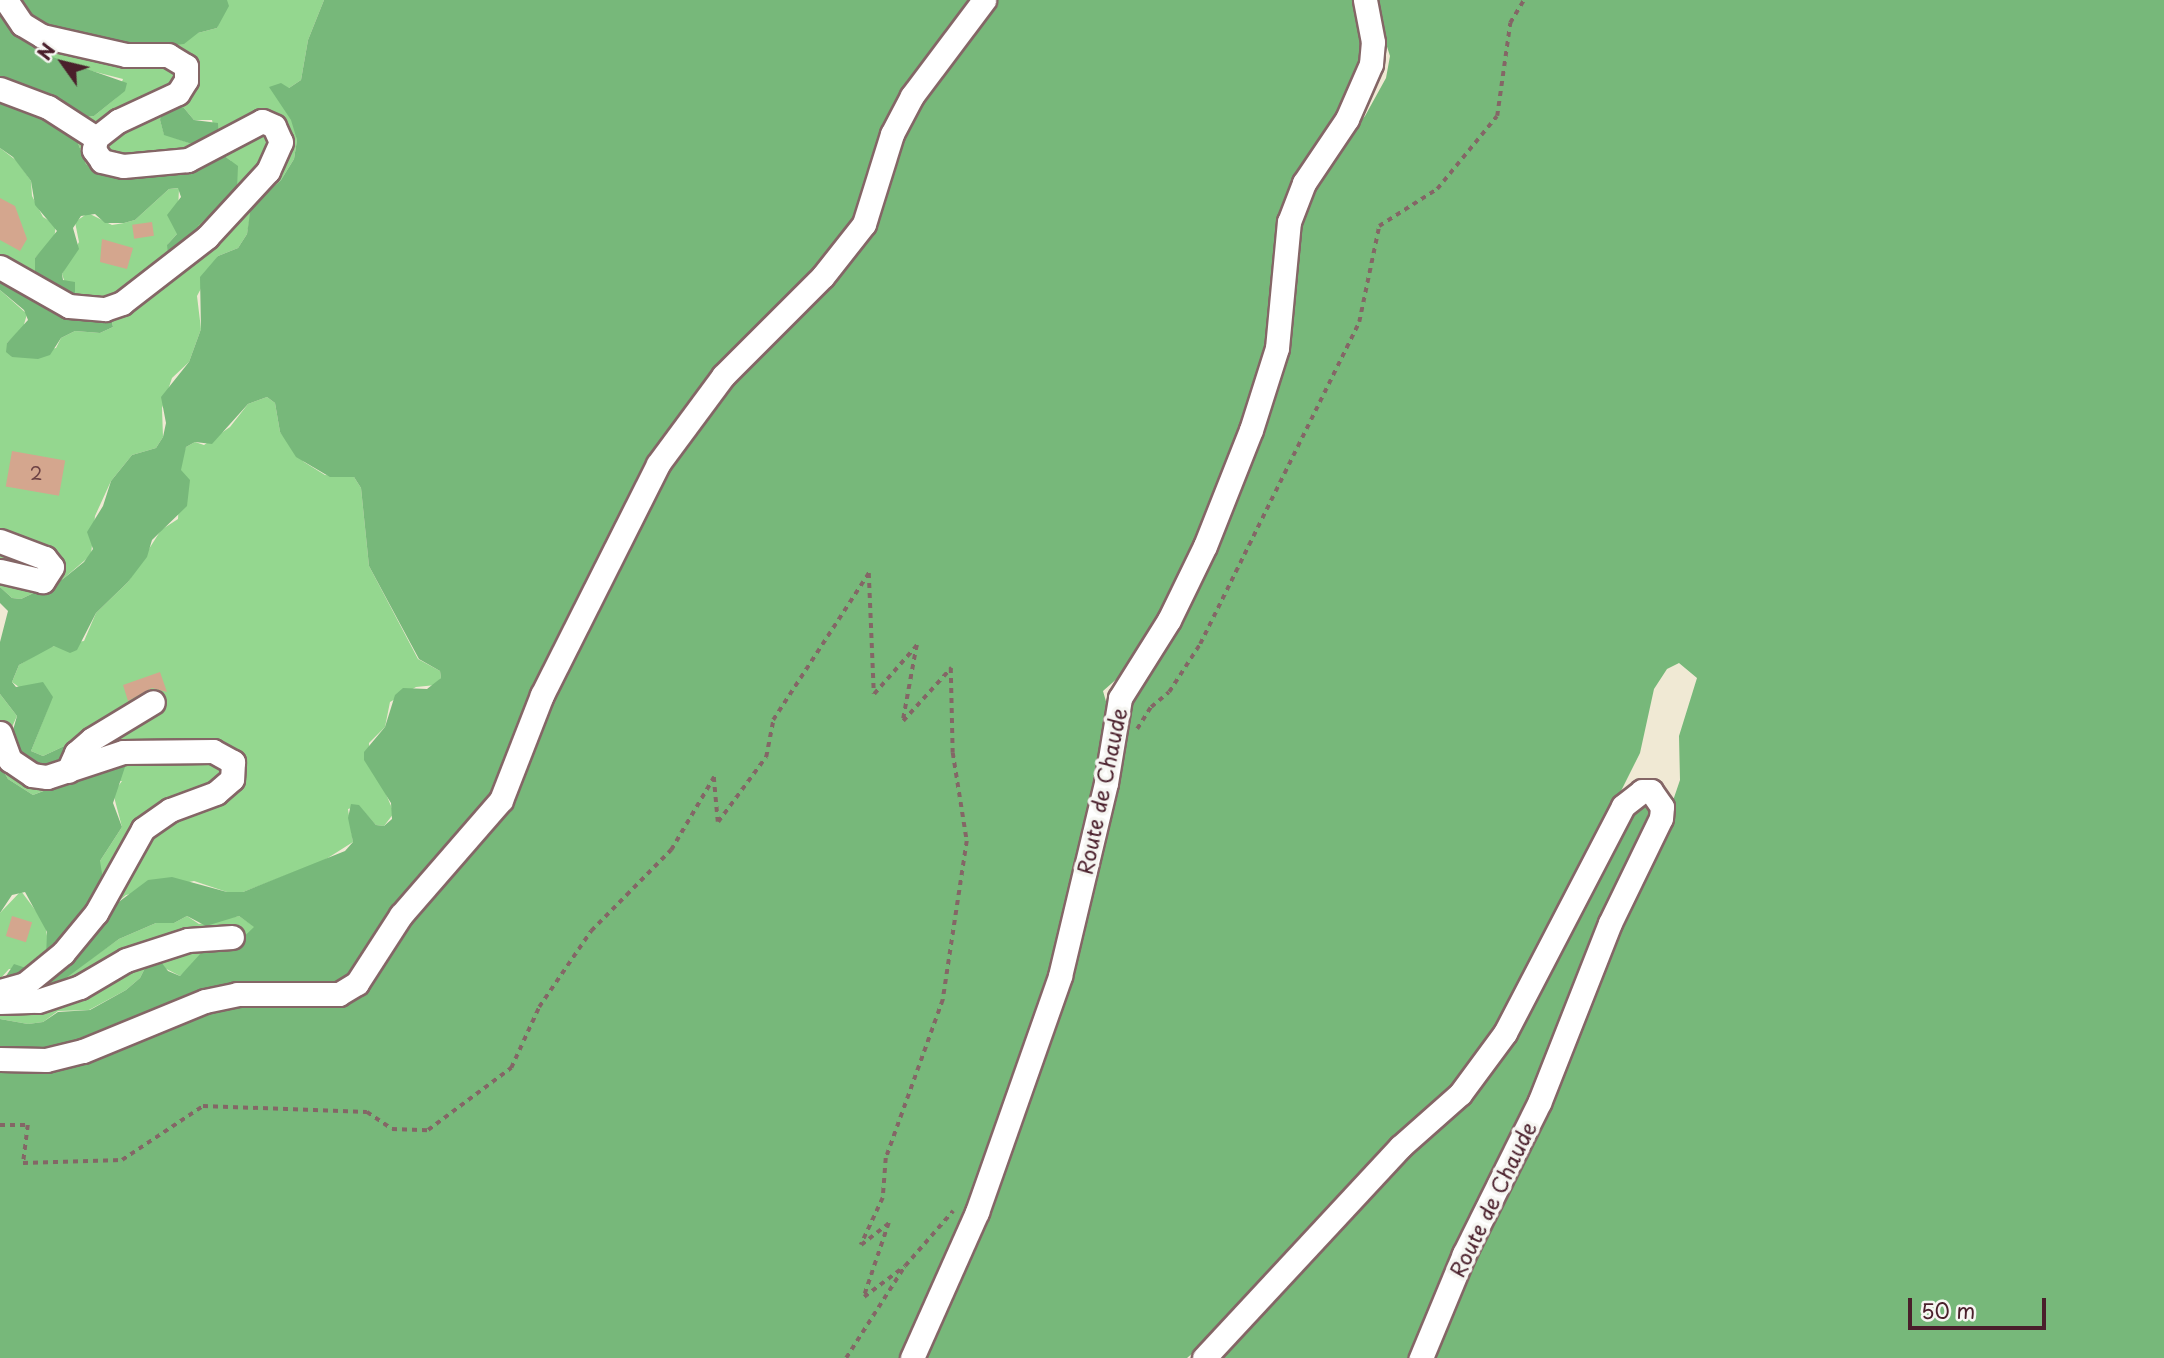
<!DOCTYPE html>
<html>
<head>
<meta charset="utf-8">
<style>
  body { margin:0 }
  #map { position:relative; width:2164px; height:1358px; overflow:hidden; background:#f0e9d4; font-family:"Playpen Sans",sans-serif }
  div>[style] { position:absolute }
  .green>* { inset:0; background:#94d78f }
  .forest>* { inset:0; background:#77b87a }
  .building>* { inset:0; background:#d4a68e; transform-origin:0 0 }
  .path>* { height:3.5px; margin-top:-1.75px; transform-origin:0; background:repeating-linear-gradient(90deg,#846666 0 5px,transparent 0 10px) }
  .roads { filter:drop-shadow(2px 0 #846666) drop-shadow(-2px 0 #846666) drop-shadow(0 2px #846666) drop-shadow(0 -2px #846666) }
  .minor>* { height:23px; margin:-11.5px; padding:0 11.5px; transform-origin:11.5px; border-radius:11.5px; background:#fff }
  span { translate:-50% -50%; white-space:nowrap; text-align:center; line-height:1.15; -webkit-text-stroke:7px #f6f6f2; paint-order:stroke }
  .number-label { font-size:18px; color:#6c4144 }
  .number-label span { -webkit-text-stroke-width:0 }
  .street-label { font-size:21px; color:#4a1f2b }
  .north { position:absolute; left:28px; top:28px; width:70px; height:70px; -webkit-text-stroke:5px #f6f6f2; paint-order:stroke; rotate:304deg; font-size:19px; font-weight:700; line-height:28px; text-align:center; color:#4a1f2b }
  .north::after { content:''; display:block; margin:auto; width:24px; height:32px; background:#4a1f2b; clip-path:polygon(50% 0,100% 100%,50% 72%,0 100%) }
  .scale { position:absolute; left:1908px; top:1298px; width:138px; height:32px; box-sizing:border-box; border:4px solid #4a1f2b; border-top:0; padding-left:9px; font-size:21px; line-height:24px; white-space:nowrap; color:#4a1f2b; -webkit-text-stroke:5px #f6f6f2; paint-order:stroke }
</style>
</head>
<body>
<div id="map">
  <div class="green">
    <i style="clip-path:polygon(0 0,198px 33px,217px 28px,227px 0,324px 0,308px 40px,301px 80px,289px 88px,297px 140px,294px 159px,281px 180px,259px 196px,252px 206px,247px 234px,238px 248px,218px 256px,197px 296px,201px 329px,189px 362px,172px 378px,162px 408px,163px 437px,156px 448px,132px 455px,111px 481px,95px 516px,91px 555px,63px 579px,21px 599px,12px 598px,0 587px,0 290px,27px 314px,23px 328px,7px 343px,12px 357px,56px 348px,61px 338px,75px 331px,100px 333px,113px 327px,111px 317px,91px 321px,75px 313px,62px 274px,79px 242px,75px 222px,88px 213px,112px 225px,124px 223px,135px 220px,169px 189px,179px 188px,177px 234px,167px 245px,220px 206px,231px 161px,219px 152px,212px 120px,194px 120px,184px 108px,160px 120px,164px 134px,195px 145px,137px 176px,102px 175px,86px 164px,76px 138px,81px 118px,94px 116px,116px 98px,123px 79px,60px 63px,41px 53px,0 16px)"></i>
    <i style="clip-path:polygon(0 148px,17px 161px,31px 181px,32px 196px,43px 217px,56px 225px,54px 239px,35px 258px,35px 275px,0 278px)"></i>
    <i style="clip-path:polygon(267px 397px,275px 403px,280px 432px,304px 462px,325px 475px,354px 477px,361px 488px,369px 566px,418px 659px,440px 671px,441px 678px,436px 685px,416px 687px,390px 702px,385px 727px,369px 743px,370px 769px,380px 780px,394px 813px,384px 826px,376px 825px,359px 806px,348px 809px,353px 842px,323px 861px,243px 892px,227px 892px,194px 881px,126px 895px,108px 910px,97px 904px,100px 861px,122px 827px,113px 793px,122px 781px,61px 784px,33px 795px,8px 779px,0 765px,0 694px,17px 716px,12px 727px,29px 764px,69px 744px,43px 756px,31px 751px,48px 708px,12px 682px,19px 665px,49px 647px,84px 641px,96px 613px,128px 582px,161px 530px,178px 519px,181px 457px,186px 447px,195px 442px,204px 445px,230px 427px,248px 404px)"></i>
    <i style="clip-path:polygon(21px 891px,45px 923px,52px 968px,9px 969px,0 979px,0 913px)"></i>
    <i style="clip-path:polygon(187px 916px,199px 924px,239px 916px,255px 927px,236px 947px,210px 950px,180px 976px,149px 960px,140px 978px,126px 990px,89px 1010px,58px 1011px,43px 1022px,28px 1024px,0 1019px,0 985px,78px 968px,119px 939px,156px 923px,174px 923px)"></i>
  </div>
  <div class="forest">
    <i style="clip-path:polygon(11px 0,227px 0,229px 6px,217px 28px,198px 33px,184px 44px,138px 49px,34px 27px)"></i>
    <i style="clip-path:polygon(324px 0,1357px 0,1362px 60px,1344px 105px,1307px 164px,1255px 396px,1192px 558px,1128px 669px,1103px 691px,1109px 712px,1072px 902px,989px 1159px,907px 1358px,0 1358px,0 1067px,36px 1050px,27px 1047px,0 1054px,0 1019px,28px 1024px,43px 1022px,58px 1012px,90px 1010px,126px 990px,140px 978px,149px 960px,158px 958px,168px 971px,180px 976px,201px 953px,230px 950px,254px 927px,239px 916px,206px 926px,187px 916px,174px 923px,156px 923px,119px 939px,51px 989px,0 985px,14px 964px,32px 970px,46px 958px,47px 932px,25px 892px,12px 895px,0 913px,0 765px,8px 779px,33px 795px,122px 761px,125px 767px,113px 803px,122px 827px,100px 861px,108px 910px,148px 880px,172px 877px,227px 892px,243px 892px,345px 851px,353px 842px,348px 818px,351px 804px,359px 805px,376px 825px,384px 826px,392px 819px,391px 803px,364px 760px,364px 752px,385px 727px,395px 695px,403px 688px,427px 689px,441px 678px,440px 671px,419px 659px,369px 566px,361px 488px,354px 477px,330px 477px,296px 457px,280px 432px,275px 403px,267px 397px,248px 404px,212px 444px,195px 442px,186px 447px,181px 470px,190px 480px,187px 506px,152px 540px,147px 557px,128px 582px,96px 613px,77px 650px,70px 653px,54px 646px,19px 665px,12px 682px,16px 687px,43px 682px,53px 697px,31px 751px,43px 756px,69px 744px,73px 753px,55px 764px,40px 765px,19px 757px,11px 737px,17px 716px,0 694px,0 642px,8px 611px,0 603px,0 587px,12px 598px,21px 599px,63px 579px,84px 562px,93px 549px,87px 532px,103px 506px,111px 481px,132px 455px,156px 448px,163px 437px,166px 423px,161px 397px,189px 362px,201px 329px,200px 277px,218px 256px,238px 248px,247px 234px,251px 206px,281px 180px,294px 159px,297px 140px,291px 120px,269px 87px,281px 83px,289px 88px,301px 80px,308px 40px)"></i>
    <i style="clip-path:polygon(1372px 0,2164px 0,2164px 1358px,1429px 1358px,1663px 830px,1680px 780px,1679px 736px,1697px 678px,1679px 663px,1667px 669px,1654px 689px,1640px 753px,1528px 977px,1460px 1082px,1208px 1340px,1187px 1358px,921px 1358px,983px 1215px,1125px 710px,1245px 455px,1290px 247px,1314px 178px,1365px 116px,1386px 78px,1390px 56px)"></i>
    <i style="clip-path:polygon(0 16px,41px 53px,127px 83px,125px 91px,94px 116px,81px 118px,76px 138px,86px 164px,102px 175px,137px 176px,195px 145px,164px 135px,160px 120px,164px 108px,174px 105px,184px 108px,194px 120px,218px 123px,219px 152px,238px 166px,237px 189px,198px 226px,203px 240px,169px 261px,167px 245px,177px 234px,167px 215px,181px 197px,178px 188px,169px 189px,135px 220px,124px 223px,105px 223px,95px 214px,81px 216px,73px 228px,79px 249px,62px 274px,63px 280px,75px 282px,75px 294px,70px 296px,75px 313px,91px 321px,111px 317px,113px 327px,100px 333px,75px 331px,61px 338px,50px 355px,38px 359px,12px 357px,6px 352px,7px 343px,28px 320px,24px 310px,0 290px,0 278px,35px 275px,35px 258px,57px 231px,35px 205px,31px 181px,13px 157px,0 148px)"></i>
    <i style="clip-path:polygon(1635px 799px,1649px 802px,1650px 811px,1608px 898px,1576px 997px,1412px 1358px,1215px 1358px,1442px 1119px)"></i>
  </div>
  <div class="building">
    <i style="clip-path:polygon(0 198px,15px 206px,27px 239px,20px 251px,0 240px)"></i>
    <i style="left:152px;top:222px;width:14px;height:20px;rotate:82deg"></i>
    <i style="clip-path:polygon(102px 239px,133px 248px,127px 269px,100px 262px)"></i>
    <i style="left:12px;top:451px;width:54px;height:36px;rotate:10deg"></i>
    <i style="clip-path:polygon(160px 672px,167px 692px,152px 688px,128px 701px,123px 685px)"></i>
    <i style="left:12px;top:916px;width:21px;height:21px;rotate:17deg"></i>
  </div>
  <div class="path">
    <i style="left:1137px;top:729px;width:26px;rotate:-58deg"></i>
    <i style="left:1151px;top:707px;width:23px;rotate:-40deg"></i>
    <i style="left:1169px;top:692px;width:57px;rotate:-57.1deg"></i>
    <i style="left:1200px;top:644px;width:359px;rotate:-63.7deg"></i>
    <i style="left:1359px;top:322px;width:98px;rotate:-78.2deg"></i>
    <i style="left:1379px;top:226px;width:69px;rotate:-32.5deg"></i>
    <i style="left:1437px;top:189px;width:94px;rotate:-50.6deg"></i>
    <i style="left:1497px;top:116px;width:94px;rotate:-82deg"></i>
    <i style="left:1510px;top:23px;width:27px;rotate:-59deg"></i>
    <i style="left:0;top:1125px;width:28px"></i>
    <i style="left:28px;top:1125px;width:38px;rotate:97deg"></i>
    <i style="left:23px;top:1163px;width:99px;rotate:-1.7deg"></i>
    <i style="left:122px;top:1160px;width:97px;rotate:-33.7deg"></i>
    <i style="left:203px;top:1106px;width:164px;rotate:2.1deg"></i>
    <i style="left:367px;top:1112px;width:30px;rotate:34deg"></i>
    <i style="left:392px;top:1129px;width:36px;rotate:2deg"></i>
    <i style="left:428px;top:1130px;width:104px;rotate:-36.8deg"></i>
    <i style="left:511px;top:1068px;width:67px;rotate:-65.3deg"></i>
    <i style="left:539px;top:1007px;width:92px;rotate:-55.6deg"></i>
    <i style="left:591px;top:931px;width:114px;rotate:-45.4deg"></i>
    <i style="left:671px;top:850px;width:85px;rotate:-59.5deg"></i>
    <i style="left:714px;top:777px;width:45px;rotate:84.9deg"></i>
    <i style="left:718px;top:822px;width:81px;rotate:-53.6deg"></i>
    <i style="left:766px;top:757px;width:38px;rotate:-79deg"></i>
    <i style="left:773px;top:720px;width:176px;rotate:-56.9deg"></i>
    <i style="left:869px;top:573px;width:121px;rotate:87.6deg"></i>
    <i style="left:874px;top:694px;width:65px;rotate:-48.7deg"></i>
    <i style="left:917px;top:645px;width:77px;rotate:100.4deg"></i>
    <i style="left:903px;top:721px;width:72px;rotate:-47.8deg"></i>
    <i style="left:951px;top:668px;width:85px;rotate:88.7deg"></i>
    <i style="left:953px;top:753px;width:89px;rotate:81deg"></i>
    <i style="left:967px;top:841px;width:161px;rotate:98.6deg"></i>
    <i style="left:943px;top:1000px;width:168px;rotate:109.8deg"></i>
    <i style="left:886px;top:1158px;width:40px;rotate:94.3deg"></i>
    <i style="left:883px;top:1198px;width:52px;rotate:115.1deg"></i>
    <i style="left:861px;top:1245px;width:36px;rotate:-38deg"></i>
    <i style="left:889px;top:1223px;width:78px;rotate:108.7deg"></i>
    <i style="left:864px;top:1297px;width:51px;rotate:-37.1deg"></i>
    <i style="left:905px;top:1266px;width:73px;rotate:-48.9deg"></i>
    <i style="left:846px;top:1358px;width:106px;rotate:-57.4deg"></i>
  </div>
  <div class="roads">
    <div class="minor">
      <i style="left:0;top:89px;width:51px;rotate:20.6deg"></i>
      <i style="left:48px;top:107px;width:57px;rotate:32.9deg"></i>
      <i style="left:0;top:267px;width:79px;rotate:29.5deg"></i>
      <i style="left:69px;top:306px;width:36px;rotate:5deg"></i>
      <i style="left:105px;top:309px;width:18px;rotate:-19deg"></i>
      <i style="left:122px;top:303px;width:108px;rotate:-37.8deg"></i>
      <i style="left:207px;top:237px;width:90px;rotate:-47.3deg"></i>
      <i style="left:268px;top:171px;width:32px;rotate:-66deg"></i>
      <i style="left:281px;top:142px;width:17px;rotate:-114deg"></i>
      <i style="left:274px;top:126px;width:13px;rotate:-157deg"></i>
      <i style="left:262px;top:121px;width:84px;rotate:152.2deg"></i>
      <i style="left:188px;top:160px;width:65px;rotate:174.7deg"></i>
      <i style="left:123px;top:166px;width:22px;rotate:-167deg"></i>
      <i style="left:102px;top:161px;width:14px;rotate:-126deg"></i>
      <i style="left:94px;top:150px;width:12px;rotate:-81deg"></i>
      <i style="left:96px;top:138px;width:28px;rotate:-38deg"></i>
      <i style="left:118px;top:121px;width:66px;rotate:-25deg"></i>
      <i style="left:178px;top:93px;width:15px;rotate:-58deg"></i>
      <i style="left:186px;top:80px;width:14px;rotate:-90deg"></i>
      <i style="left:186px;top:66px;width:21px;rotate:-149deg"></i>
      <i style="left:168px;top:55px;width:42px;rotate:180deg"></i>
      <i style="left:126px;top:55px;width:86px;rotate:-167.3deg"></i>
      <i style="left:42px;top:36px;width:23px;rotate:-149deg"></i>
      <i style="left:22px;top:24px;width:29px;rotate:-124deg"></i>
      <i style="left:0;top:541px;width:48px;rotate:20.7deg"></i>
      <i style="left:45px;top:558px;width:11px;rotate:52deg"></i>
      <i style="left:52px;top:567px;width:17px;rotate:123deg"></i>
      <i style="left:43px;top:581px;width:44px;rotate:-166.9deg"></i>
      <i style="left:0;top:733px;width:29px;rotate:70deg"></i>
      <i style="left:10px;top:760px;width:27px;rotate:34deg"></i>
      <i style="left:32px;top:775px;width:15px;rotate:8deg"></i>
      <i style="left:47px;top:777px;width:80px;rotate:-18.2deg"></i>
      <i style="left:123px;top:752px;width:90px;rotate:-0.6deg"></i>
      <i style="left:213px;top:751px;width:23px;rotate:29deg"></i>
      <i style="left:233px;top:762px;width:17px;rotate:93deg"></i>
      <i style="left:232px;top:779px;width:21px;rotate:139deg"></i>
      <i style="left:216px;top:793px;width:49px;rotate:159.7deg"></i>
      <i style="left:170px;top:810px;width:33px;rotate:145deg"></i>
      <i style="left:143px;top:829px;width:96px;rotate:119.2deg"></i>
      <i style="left:96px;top:913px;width:52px;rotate:129.5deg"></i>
      <i style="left:63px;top:953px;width:49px;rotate:140.8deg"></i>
      <i style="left:25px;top:984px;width:26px;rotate:164deg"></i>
      <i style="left:68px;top:771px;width:20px;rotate:-66deg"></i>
      <i style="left:76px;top:753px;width:21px;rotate:-41deg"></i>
      <i style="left:92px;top:739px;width:71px;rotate:-31.2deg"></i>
      <i style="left:0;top:1002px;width:38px;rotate:-2deg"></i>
      <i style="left:38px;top:1001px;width:44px;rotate:-18.4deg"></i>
      <i style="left:80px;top:987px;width:53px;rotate:-30.4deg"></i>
      <i style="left:126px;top:960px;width:65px;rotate:-17.9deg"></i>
      <i style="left:188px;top:940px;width:44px;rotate:-3.9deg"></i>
      <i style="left:0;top:1059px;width:46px;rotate:1.2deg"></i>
      <i style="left:46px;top:1060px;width:38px;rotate:-14deg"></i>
      <i style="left:83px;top:1051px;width:132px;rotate:-22.3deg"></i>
      <i style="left:205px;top:1001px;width:33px;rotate:-12deg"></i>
      <i style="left:237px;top:994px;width:102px"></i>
      <i style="left:339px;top:994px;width:21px;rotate:-31deg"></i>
      <i style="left:357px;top:983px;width:81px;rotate:-57.1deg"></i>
      <i style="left:401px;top:915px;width:152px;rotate:-49deg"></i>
      <i style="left:501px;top:800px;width:113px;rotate:-68.7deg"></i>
      <i style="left:542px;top:695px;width:258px;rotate:-63.3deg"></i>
      <i style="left:658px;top:464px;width:109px;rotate:-53.5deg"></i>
      <i style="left:723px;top:376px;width:141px;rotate:-45deg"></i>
      <i style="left:823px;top:276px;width:66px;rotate:-51.7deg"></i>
      <i style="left:864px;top:224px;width:94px;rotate:-72.7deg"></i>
      <i style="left:892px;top:134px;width:43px;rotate:-62.2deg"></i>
      <i style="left:912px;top:96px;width:120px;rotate:-53.1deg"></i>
      <i style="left:912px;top:1358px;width:160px;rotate:-66deg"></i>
      <i style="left:977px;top:1212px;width:250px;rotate:-70.6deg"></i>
      <i style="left:1060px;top:976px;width:198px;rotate:-76.6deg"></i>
      <i style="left:1106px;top:783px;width:86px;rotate:-80.6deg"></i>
      <i style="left:1120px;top:698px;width:92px;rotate:-57.9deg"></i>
      <i style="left:1169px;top:620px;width:82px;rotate:-64.1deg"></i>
      <i style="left:1205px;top:546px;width:125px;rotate:-68.4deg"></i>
      <i style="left:1251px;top:430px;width:86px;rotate:-72.4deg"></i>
      <i style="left:1277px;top:348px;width:127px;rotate:-84.6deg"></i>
      <i style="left:1289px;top:222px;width:42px;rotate:-69deg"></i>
      <i style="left:1304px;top:183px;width:77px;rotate:-56.1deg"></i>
      <i style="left:1347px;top:119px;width:60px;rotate:-66.4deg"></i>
      <i style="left:1371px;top:64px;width:22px;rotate:-85deg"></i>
      <i style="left:1373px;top:42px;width:43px;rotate:-100.8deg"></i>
      <i style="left:1204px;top:1358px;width:288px;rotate:-47.1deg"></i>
      <i style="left:1400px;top:1147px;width:80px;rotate:-41.5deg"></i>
      <i style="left:1460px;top:1094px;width:76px;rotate:-53.6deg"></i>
      <i style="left:1505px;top:1033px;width:256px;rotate:-62.5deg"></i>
      <i style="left:1623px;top:806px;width:24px;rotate:-38deg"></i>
      <i style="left:1642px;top:791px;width:9px"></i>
      <i style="left:1651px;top:791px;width:19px;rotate:55deg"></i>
      <i style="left:1662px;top:807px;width:11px;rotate:95deg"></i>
      <i style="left:1661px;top:818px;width:117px;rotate:115.9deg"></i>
      <i style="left:1610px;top:923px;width:193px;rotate:111.5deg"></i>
      <i style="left:1539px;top:1103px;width:169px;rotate:116.4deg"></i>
      <i style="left:1464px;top:1254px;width:113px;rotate:112.5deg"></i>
    </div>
  </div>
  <div class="number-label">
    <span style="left:36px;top:473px">2</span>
  </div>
  <div class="street-label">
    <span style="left:1101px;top:791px;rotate:-78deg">Route de Chaude</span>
    <span style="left:1492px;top:1199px;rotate:-64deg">Route de Chaude</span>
  </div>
  <div class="north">N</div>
  <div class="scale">50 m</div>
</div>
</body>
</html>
